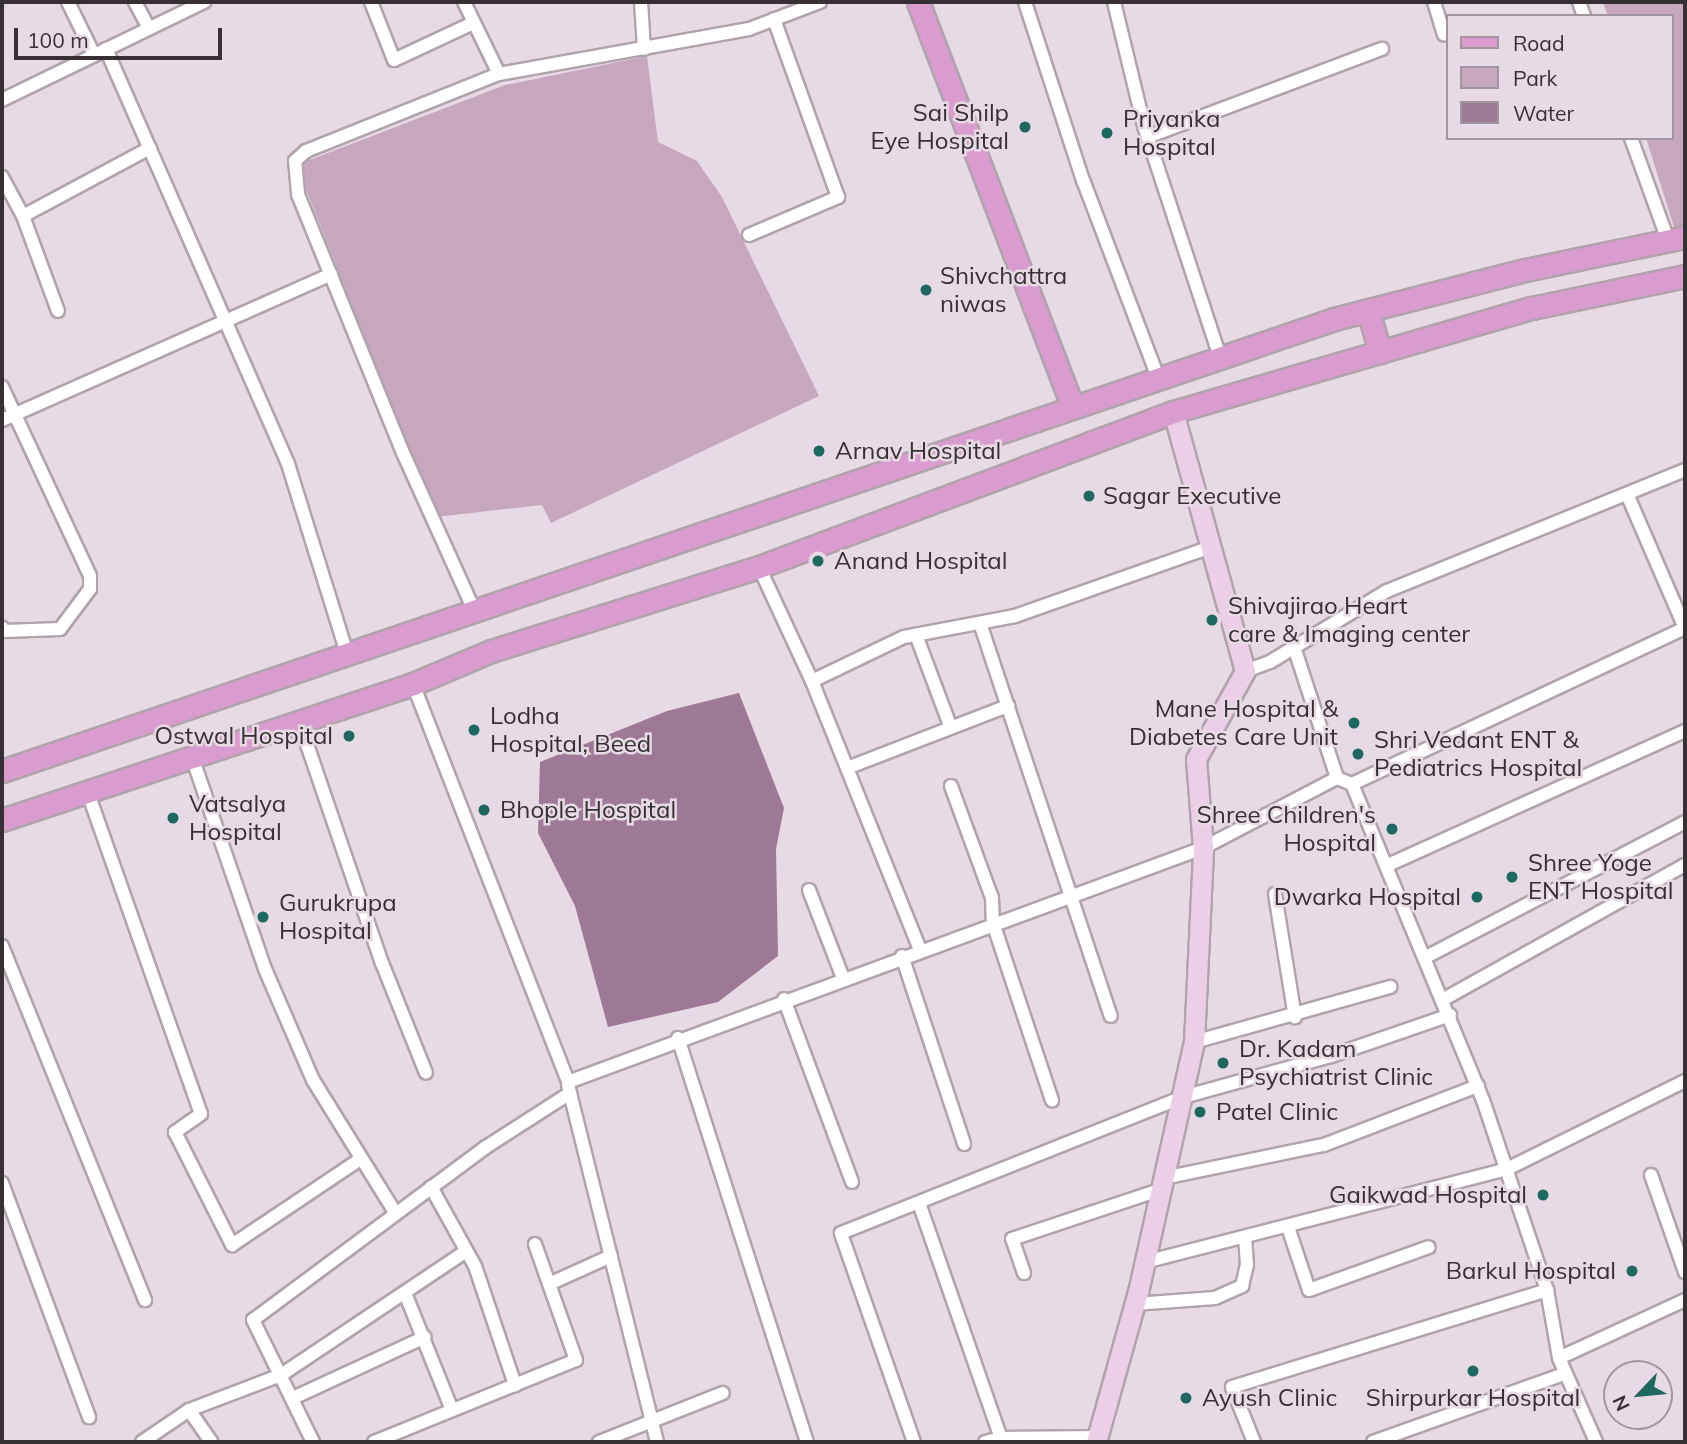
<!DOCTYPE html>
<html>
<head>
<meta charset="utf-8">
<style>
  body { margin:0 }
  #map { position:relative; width:1687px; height:1444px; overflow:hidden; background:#e8dae4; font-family:Mulish,sans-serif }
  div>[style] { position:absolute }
  .green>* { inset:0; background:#c6a7be }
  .water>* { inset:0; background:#9e7995 }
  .roads { filter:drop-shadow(2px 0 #b0a3ac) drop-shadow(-2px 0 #b0a3ac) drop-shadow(0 2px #b0a3ac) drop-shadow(0 -2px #b0a3ac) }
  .street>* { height:12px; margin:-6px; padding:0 6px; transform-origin:6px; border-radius:6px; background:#fff }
  .secondary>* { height:19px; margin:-9.5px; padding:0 9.5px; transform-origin:9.5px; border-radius:9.5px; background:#eccee6 }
  .primary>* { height:21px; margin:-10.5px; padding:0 10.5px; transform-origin:10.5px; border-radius:10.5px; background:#da9cce }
  .dots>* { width:19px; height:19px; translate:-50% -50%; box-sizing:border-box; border:4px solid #e8dae4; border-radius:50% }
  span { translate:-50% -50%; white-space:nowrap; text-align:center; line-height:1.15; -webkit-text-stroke:5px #e8dae4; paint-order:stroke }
  .poi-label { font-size:24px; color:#363034 }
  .right { translate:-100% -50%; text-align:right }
  .left { translate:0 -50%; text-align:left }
  .frame { position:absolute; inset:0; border:4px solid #363034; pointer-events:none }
  .legend { position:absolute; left:1446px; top:14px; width:228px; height:126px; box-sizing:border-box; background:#e8dae4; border:2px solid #a1969e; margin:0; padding:9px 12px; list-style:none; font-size:21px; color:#363034 }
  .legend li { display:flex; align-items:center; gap:14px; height:35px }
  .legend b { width:35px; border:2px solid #a1969e }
  .north { position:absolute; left:1603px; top:1360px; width:70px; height:70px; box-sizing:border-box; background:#e8dae4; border:2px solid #a1969e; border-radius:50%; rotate:244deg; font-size:19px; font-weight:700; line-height:28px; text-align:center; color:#363034 }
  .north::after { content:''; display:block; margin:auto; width:24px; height:32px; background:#1e6860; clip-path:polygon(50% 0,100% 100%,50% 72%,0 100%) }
  .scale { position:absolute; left:14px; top:28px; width:208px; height:32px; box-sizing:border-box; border:4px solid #363034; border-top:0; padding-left:9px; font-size:21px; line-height:24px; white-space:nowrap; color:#363034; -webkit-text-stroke:5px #e8dae4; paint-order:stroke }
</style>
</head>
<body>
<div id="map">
  <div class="green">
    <i style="clip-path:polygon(1603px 2px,1685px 2px,1685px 227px,1674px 227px,1646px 138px,1671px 138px,1671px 16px,1608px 16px)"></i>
    <i style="clip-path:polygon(647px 56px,658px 142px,697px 161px,722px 197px,819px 396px,551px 523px,542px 505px,436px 517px,299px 172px,307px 161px,505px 85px)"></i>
  </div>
  <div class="water">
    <i style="clip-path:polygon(739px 693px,784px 808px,776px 849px,778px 956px,718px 1002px,608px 1027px,575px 906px,538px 833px,540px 762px,667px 711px)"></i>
  </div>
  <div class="roads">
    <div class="street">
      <i style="left:68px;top:2px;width:59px;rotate:63.9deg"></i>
      <i style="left:135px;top:2px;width:30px;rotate:62deg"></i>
      <i style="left:371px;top:2px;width:62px;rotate:68.4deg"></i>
      <i style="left:394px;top:60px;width:85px;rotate:-25.1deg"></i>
      <i style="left:464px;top:2px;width:80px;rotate:64.1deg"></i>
      <i style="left:641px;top:2px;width:47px;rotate:86.3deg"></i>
      <i style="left:1025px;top:2px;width:187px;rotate:72deg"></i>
      <i style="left:1083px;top:180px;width:211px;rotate:69.2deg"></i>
      <i style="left:1114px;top:2px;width:128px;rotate:76.4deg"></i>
      <i style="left:1144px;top:126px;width:243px;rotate:71.8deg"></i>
      <i style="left:1434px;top:2px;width:34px;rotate:73deg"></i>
      <i style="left:1579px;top:2px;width:15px;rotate:70deg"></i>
      <i style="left:106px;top:49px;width:453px;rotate:66.3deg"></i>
      <i style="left:288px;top:464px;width:199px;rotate:72.7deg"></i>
      <i style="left:2px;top:100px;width:225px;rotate:-25.9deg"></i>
      <i style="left:1150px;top:136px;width:248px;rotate:-20.6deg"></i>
      <i style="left:1631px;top:138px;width:109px;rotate:70.1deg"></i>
      <i style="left:2px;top:177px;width:44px;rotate:61.7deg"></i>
      <i style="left:23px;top:216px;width:101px;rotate:69.8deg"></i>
      <i style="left:23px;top:216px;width:144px;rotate:-28.2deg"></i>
      <i style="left:749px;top:235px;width:97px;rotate:-23.1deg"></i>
      <i style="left:838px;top:197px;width:189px;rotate:-109.8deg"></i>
      <i style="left:2px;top:387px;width:208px;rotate:65deg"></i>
      <i style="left:90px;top:576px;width:13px;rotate:90deg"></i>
      <i style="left:90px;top:589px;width:50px;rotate:126.9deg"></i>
      <i style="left:60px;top:629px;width:56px;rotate:178deg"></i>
      <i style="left:4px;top:631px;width:4px;rotate:-117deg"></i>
      <i style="left:2px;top:420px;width:360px;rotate:-23.9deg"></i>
      <i style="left:759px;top:567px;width:126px;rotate:65.1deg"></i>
      <i style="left:812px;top:681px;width:289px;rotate:68.1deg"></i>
      <i style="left:474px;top:610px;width:172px;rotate:-114.3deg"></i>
      <i style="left:403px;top:453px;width:279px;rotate:-112.1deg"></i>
      <i style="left:298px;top:194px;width:33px;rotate:-95deg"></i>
      <i style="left:295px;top:161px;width:15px;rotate:-42deg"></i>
      <i style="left:306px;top:151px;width:208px;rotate:-21.8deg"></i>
      <i style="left:499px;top:74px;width:254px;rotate:-10.2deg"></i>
      <i style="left:749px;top:29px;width:76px;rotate:-20.8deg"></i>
      <i style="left:980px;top:623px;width:414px;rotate:71.6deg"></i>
      <i style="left:916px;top:635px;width:99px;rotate:69.4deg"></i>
      <i style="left:1294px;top:647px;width:138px;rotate:71.8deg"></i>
      <i style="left:1245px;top:671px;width:27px;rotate:-20deg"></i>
      <i style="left:1270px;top:662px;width:137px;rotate:-31.3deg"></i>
      <i style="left:1387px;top:591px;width:322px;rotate:-22.1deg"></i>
      <i style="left:812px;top:681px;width:102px;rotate:-25.6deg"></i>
      <i style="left:904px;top:637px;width:113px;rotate:-10.7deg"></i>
      <i style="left:1015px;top:616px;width:208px;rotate:-19.4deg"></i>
      <i style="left:413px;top:684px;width:427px;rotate:68.7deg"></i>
      <i style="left:568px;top:1082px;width:677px;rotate:-20.23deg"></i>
      <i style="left:1203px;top:848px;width:151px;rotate:-27.6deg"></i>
      <i style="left:1337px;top:778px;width:16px;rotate:22deg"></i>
      <i style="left:1352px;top:784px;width:342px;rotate:67.5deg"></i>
      <i style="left:1483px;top:1100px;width:200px;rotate:71.4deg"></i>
      <i style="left:1547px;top:1290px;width:69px;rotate:80deg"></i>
      <i style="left:1559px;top:1358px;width:92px;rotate:66.2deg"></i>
      <i style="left:299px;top:721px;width:256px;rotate:71.1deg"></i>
      <i style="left:382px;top:963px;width:118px;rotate:68.2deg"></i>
      <i style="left:191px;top:754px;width:227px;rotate:71deg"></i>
      <i style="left:265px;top:969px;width:121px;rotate:66.6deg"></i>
      <i style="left:313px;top:1080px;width:155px;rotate:58.2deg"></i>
      <i style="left:847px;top:768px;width:173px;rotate:-21.1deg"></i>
      <i style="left:1352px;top:784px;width:368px;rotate:-25.1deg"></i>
      <i style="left:1685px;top:628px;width:146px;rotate:-113.4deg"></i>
      <i style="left:951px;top:786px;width:119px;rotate:69.9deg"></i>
      <i style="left:992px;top:898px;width:25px;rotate:88deg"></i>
      <i style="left:993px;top:923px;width:187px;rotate:71.6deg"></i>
      <i style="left:88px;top:793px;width:340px;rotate:70.6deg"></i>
      <i style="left:201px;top:1114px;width:32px;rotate:145deg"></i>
      <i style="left:175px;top:1132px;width:127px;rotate:63.2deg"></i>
      <i style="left:232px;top:1245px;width:153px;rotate:-33.8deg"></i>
      <i style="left:1388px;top:865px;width:326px;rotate:-24.3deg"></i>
      <i style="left:809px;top:890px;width:94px;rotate:68.9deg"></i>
      <i style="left:1275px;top:894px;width:125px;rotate:80.8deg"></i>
      <i style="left:2px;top:946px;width:382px;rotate:68deg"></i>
      <i style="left:902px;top:956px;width:198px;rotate:71.7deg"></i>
      <i style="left:1426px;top:957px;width:292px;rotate:-27.5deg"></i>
      <i style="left:784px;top:999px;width:195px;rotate:69.6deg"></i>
      <i style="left:1444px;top:999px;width:276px;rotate:-29.1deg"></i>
      <i style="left:678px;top:1038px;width:424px;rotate:72.3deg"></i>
      <i style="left:1194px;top:1042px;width:204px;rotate:-15.7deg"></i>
      <i style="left:568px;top:1085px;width:368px;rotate:76deg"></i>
      <i style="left:1651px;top:1175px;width:103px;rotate:70.7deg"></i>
      <i style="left:1164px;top:1178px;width:163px;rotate:-11.7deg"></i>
      <i style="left:1324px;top:1145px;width:165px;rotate:-21deg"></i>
      <i style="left:2px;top:1183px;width:250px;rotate:69.6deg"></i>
      <i style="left:431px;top:1187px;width:90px;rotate:60.9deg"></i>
      <i style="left:475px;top:1266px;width:126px;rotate:71.4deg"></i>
      <i style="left:919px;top:1203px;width:249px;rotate:70.8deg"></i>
      <i style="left:1288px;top:1227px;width:66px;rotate:71.6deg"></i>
      <i style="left:1309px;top:1290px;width:127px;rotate:-19.7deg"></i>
      <i style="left:1145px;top:1262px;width:374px;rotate:-14.4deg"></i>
      <i style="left:1507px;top:1169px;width:199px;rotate:-26.3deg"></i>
      <i style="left:1024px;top:1273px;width:36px;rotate:-109deg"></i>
      <i style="left:1012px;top:1239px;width:158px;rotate:-18.4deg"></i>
      <i style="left:549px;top:1284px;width:68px;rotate:-24.3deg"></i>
      <i style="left:405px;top:1293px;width:126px;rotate:68.1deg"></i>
      <i style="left:1135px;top:1304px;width:80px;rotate:-4.3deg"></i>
      <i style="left:1215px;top:1298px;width:30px;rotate:-24deg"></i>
      <i style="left:1242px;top:1286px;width:22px;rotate:-77deg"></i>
      <i style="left:1247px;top:1265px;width:28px;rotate:-94deg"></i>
      <i style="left:1559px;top:1358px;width:139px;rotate:-24.7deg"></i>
      <i style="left:293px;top:1398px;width:145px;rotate:-24.8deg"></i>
      <i style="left:189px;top:1410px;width:39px;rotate:55deg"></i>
      <i style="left:142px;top:1442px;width:57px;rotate:-34.2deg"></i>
      <i style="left:189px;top:1410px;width:98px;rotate:-20.8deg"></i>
      <i style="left:281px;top:1375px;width:223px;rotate:-33.8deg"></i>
      <i style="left:313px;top:1442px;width:136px;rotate:-116.2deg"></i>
      <i style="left:253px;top:1320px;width:290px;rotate:-36.6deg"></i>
      <i style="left:486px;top:1147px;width:100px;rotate:-32.7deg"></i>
      <i style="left:374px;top:1442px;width:218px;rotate:-22.1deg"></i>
      <i style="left:576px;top:1360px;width:123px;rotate:-109.5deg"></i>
      <i style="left:599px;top:1442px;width:133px;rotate:-21.6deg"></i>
      <i style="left:914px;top:1442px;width:221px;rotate:-109.3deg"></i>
      <i style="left:841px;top:1233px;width:368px;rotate:-21.7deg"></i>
      <i style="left:1183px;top:1097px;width:154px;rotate:-15.5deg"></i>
      <i style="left:1331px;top:1056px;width:126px;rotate:-19deg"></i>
      <i style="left:985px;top:1442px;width:16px;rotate:-14deg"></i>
      <i style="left:1001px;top:1438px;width:96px;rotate:-0.6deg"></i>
      <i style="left:1254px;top:1442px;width:59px;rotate:-111.8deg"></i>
      <i style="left:1232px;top:1387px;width:330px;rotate:-17.1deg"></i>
      <i style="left:1373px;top:1442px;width:203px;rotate:-19.6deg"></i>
    </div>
    <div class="secondary">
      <i style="left:1096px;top:1442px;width:156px;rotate:-74.4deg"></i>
      <i style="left:1138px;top:1292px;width:256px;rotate:-77.4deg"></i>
      <i style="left:1194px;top:1042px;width:194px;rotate:-87.3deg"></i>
      <i style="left:1203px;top:848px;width:89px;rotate:-94.5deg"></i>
      <i style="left:1196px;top:759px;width:101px;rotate:-60.9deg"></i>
      <i style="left:1245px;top:671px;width:269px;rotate:-105.5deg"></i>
    </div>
    <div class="primary">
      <i style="left:918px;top:2px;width:432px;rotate:69.1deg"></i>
      <i style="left:1368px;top:310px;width:44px;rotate:74.1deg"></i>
      <i style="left:2px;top:771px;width:1407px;rotate:-18.74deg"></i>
      <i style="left:1334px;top:319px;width:197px;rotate:-14.4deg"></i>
      <i style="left:1525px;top:270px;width:163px;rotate:-11.7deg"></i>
      <i style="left:2px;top:820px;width:433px;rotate:-18.3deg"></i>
      <i style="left:413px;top:684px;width:85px;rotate:-22.9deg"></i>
      <i style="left:491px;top:651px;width:281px;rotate:-17.4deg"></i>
      <i style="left:759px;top:567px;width:442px;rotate:-20.5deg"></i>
      <i style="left:1173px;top:412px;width:374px;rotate:-16.2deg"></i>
      <i style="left:1532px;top:308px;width:156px;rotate:-11.8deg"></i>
    </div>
  </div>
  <div class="dots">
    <i style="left:1025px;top:127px;background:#1e6860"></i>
    <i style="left:1107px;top:133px;background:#1e6860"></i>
    <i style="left:926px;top:290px;background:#1e6860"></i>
    <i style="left:819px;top:451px;background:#1e6860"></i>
    <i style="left:1089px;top:496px;background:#1e6860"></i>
    <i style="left:818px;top:561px;background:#1e6860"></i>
    <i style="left:1212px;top:620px;background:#1e6860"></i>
    <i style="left:1354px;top:723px;background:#1e6860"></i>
    <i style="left:474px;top:730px;background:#1e6860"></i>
    <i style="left:349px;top:736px;background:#1e6860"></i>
    <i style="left:1358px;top:754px;background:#1e6860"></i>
    <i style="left:484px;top:810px;background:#1e6860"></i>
    <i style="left:173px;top:818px;background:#1e6860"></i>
    <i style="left:1392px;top:829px;background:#1e6860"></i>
    <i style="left:1512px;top:877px;background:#1e6860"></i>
    <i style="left:1477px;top:897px;background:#1e6860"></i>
    <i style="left:263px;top:917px;background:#1e6860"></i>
    <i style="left:1223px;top:1063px;background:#1e6860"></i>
    <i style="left:1200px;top:1112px;background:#1e6860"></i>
    <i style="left:1543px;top:1195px;background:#1e6860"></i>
    <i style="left:1632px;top:1271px;background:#1e6860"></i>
    <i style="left:1473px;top:1371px;background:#1e6860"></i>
    <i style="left:1186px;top:1398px;background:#1e6860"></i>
  </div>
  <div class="poi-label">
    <span class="right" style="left:1009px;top:127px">Sai Shilp<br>Eye Hospital</span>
    <span class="left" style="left:1123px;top:133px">Priyanka<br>Hospital</span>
    <span class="left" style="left:940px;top:290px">Shivchattra<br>niwas</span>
    <span class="left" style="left:835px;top:451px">Arnav Hospital</span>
    <span class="left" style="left:1103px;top:496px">Sagar Executive</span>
    <span class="left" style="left:834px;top:561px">Anand Hospital</span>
    <span class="left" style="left:1228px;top:620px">Shivajirao Heart<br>care &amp; Imaging center</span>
    <span class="right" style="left:1338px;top:723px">Mane Hospital &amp;<br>Diabetes Care Unit</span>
    <span class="left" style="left:490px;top:730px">Lodha<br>Hospital, Beed</span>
    <span class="right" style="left:333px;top:736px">Ostwal Hospital</span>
    <span class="left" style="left:1374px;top:754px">Shri Vedant ENT &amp;<br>Pediatrics Hospital</span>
    <span class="left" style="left:189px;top:818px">Vatsalya<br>Hospital</span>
    <span class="left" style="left:500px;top:810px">Bhople Hospital</span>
    <span class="right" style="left:1376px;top:829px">Shree Children's<br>Hospital</span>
    <span class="left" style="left:1528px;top:877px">Shree Yoge<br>ENT Hospital</span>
    <span class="right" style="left:1461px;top:897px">Dwarka Hospital</span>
    <span class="left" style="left:279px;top:917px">Gurukrupa<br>Hospital</span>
    <span class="left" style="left:1239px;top:1063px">Dr. Kadam<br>Psychiatrist Clinic</span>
    <span class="left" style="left:1216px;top:1112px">Patel Clinic</span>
    <span class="right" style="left:1527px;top:1195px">Gaikwad Hospital</span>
    <span class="right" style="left:1616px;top:1271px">Barkul Hospital</span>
    <span class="left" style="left:1202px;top:1398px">Ayush Clinic</span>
    <span style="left:1473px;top:1398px">Shirpurkar Hospital</span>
  </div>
  <div class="frame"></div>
  <ul class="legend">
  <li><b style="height:9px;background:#da9cce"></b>Road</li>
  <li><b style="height:19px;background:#c6a7be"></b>Park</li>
  <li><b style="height:19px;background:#9e7995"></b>Water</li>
  </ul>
  <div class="north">N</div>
  <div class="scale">100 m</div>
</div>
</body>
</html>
